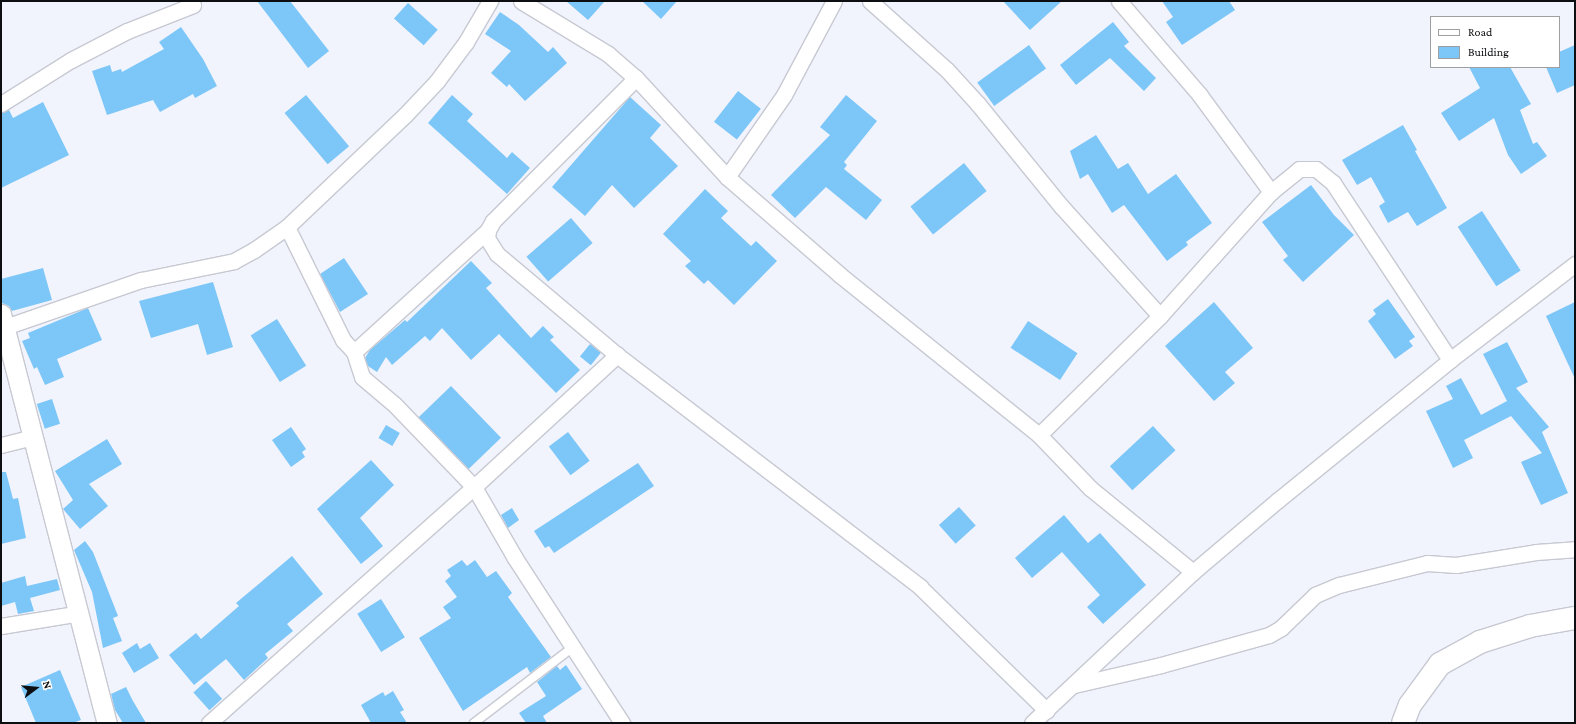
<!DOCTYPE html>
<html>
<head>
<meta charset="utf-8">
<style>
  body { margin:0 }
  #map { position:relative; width:1576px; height:724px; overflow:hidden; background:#f1f4fd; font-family:"Crimson Pro",serif }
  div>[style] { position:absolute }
  .building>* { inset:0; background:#7dc6f8; transform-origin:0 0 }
  .roads { filter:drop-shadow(1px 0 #c7c9d2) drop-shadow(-1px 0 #c7c9d2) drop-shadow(0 1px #c7c9d2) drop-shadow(0 -1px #c7c9d2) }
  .service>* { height:8px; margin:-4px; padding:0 4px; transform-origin:4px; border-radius:4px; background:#fff }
  .minor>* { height:15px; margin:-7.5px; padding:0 7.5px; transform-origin:7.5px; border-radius:7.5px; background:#fff }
  .tertiary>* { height:19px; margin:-9.5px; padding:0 9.5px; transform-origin:9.5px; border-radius:9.5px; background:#fff }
  .trunk>* { height:22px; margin:-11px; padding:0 11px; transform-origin:11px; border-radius:11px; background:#fff }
  span { translate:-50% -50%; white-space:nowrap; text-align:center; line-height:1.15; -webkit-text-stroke:3px #fff; paint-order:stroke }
  .frame { position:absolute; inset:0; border:2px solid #0d0e11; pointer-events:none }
  .legend { position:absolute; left:1430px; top:16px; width:130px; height:52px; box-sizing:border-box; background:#fff; border:1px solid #9e9fa0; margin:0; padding:5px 7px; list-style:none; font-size:12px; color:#0d0e11 }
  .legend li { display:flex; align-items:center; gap:8px; height:20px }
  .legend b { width:20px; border:1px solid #9e9fa0 }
  .north { position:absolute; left:16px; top:668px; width:40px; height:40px; -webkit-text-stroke:3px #fff; paint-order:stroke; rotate:74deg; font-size:11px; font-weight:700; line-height:16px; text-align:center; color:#0d0e11 }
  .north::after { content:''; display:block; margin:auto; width:14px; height:18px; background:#0d0e11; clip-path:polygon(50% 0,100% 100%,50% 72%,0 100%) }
</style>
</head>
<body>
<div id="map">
  <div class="building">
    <i style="clip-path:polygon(257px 1px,290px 1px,329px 51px,308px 68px)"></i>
    <i style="clip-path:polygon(566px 1px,605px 1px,588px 20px)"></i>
    <i style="clip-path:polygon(642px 1px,677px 1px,661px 19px)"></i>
    <i style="clip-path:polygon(1003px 1px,1062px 1px,1030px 30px)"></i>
    <i style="clip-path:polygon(1162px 1px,1229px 1px,1235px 10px,1182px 45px,1166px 22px,1173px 17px)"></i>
    <i style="left:408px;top:3px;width:40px;height:21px;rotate:42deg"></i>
    <i style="clip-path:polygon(500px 12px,519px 25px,548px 52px,553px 47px,567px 63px,525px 101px,509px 84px,507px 87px,491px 73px,511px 51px,485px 34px)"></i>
    <i style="clip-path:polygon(1113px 22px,1129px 42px,1124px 46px,1156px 78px,1144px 91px,1110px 58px,1076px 85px,1060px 65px)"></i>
    <i style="clip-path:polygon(181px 27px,203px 59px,217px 86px,195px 98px,193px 94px,160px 112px,153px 100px,107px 115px,92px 71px,110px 65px,112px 72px,121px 69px,122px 72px,164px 49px,159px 42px)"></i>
    <i style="left:1029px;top:45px;width:29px;height:64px;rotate:54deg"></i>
    <i style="clip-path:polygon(1575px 45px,1575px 85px,1557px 93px,1546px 67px,1559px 67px,1559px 52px)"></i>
    <i style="clip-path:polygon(1469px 67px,1510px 67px,1531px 104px,1520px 110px,1533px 144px,1537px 142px,1547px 156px,1521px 174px,1508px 155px,1494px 118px,1459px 141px,1441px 113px,1480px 88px)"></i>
    <i style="left:738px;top:91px;width:29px;height:39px;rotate:38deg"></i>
    <i style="left:306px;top:95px;width:67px;height:28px;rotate:50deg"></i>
    <i style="clip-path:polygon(452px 95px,473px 114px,467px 121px,507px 158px,512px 152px,530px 168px,507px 194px,428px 123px)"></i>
    <i style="clip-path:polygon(846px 95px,877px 121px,844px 162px,847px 165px,844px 169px,882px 200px,866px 220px,826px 187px,795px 218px,771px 195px,830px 135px,820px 127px)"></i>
    <i style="clip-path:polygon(630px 97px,661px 125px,650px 138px,678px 166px,634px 208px,612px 185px,585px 216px,552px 187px)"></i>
    <i style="clip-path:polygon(43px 102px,69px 155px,1px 188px,1px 113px,9px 110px,13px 118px)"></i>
    <i style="clip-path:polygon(1403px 125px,1417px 150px,1415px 151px,1447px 208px,1417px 226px,1408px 212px,1388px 223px,1379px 206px,1385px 202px,1371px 177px,1357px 185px,1342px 160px)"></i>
    <i style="clip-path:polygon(1096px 135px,1118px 169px,1128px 163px,1148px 194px,1176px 174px,1212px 223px,1186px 242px,1188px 245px,1167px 261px,1124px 205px,1112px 213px,1088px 174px,1080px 179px,1070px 151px)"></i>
    <i style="left:964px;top:163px;width:36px;height:69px;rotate:51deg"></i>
    <i style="clip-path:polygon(1311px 185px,1334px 215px,1354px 235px,1303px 282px,1283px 260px,1288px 256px,1262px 222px)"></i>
    <i style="clip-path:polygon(705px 189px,728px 211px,721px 218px,751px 246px,756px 241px,777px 261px,734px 305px,708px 280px,704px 284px,685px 266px,691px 261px,663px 234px)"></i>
    <i style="left:1482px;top:211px;width:71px;height:29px;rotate:57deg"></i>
    <i style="left:571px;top:218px;width:33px;height:59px;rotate:49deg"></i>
    <i style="clip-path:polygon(344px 258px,368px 294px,340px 312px,320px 274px)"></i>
    <i style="clip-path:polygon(471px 261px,492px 283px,486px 288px,531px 338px,543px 326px,554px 337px,550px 340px,580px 370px,556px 393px,499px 334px,471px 360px,442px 328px,430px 341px,425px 336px,392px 365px,386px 357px,377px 372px,368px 366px,365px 358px,370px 350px,405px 320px,407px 322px)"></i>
    <i style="clip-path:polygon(43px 268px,52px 300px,12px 311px,9px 306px,2px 303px,1px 279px)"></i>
    <i style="clip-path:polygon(213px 282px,233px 347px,207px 355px,198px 324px,151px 338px,139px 301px)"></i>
    <i style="clip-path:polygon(1388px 299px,1415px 337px,1409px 341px,1413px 346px,1395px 359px,1368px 321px,1376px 314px,1373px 310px)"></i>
    <i style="clip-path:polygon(1214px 302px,1253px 348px,1225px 372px,1235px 383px,1214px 401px,1165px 346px)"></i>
    <i style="clip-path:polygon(1575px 302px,1575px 379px,1546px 316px)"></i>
    <i style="clip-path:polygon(88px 308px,102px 340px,57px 359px,64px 377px,45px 385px,37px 367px,34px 369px,22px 341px,30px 338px,28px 333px)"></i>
    <i style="left:277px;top:319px;width:55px;height:31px;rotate:58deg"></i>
    <i style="left:1028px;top:321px;width:59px;height:32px;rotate:33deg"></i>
    <i style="clip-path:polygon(1507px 342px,1528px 382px,1516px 388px,1549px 427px,1542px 432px,1568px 493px,1541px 505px,1521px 462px,1542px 453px,1511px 416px,1464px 440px,1473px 458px,1453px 468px,1426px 411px,1453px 399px,1446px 386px,1461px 378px,1481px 415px,1507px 401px,1483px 354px)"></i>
    <i style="left:590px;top:344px;width:14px;height:16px;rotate:39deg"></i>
    <i style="left:451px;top:386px;width:72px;height:45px;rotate:46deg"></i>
    <i style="left:52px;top:399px;width:26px;height:16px;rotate:72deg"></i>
    <i style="left:386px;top:425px;width:16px;height:15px;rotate:30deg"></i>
    <i style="left:1153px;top:426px;width:33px;height:59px;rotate:47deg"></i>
    <i style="clip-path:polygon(291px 427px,306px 449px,302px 452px,305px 457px,291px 467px,272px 440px)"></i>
    <i style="left:568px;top:432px;width:36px;height:24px;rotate:53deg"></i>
    <i style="clip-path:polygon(107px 439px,122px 464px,89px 484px,108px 506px,80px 529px,63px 509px,73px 500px,55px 471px)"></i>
    <i style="clip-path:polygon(371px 460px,394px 485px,360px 518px,383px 546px,361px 564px,317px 509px)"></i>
    <i style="clip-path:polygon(638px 463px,654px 486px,554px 553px,549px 546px,545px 548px,534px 531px)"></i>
    <i style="clip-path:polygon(1px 472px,6px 472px,13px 499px,18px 498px,26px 538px,1px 544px)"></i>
    <i style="left:959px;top:507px;width:25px;height:27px;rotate:48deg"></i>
    <i style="clip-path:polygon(512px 508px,519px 520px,508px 528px,501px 515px)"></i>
    <i style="clip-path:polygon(1064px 515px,1088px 543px,1100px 533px,1146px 585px,1103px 624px,1087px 607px,1100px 595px,1062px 552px,1032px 578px,1015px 558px)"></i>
    <i style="clip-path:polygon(85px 541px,93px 552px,118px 616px,113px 618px,122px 641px,103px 648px,92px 592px,74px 550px)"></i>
    <i style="clip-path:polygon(292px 556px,323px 594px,287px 624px,293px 631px,265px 654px,268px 658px,244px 680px,226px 659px,194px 685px,169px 655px,196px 633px,201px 639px,239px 606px,236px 603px)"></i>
    <i style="clip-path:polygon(462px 560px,467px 566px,475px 560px,487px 577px,496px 571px,512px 593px,508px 597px,551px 657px,530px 673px,527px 667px,463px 711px,419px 638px,451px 618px,443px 607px,457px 597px,445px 581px,451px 576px,447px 570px)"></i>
    <i style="clip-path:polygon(25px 576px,27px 586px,57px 579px,60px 590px,30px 598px,34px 611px,18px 614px,15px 602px,1px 606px,1px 583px)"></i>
    <i style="left:381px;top:599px;width:45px;height:28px;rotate:58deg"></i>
    <i style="clip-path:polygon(137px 643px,140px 649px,150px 643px,159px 658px,134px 673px,122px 653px)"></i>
    <i style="clip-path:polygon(566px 665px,582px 689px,543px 716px,547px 723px,526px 723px,519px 713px,546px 696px,537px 682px,557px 666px,560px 670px)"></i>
    <i style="clip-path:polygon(60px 670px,81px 720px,73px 723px,36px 723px,21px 687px)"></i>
    <i style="left:206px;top:681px;width:24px;height:17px;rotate:48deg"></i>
    <i style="clip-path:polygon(126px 687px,133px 701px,146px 723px,123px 723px,115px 710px,111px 694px)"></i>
    <i style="clip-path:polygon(393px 691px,404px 710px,400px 712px,407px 723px,371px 723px,361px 705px,383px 692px,385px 696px)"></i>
  </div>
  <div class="roads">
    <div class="service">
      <i style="left:474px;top:723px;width:125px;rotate:-37.5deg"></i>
    </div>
    <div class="minor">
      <i style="left:521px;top:1px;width:102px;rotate:31.3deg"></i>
      <i style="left:608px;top:54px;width:37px;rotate:41deg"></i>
      <i style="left:636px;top:78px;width:134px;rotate:47.4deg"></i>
      <i style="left:834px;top:1px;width:106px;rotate:118deg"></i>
      <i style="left:784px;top:95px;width:100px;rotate:124.8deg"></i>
      <i style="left:727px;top:177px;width:150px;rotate:40.9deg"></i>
      <i style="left:840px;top:275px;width:255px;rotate:38.8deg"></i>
      <i style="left:1039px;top:435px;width:74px;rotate:46.1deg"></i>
      <i style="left:1090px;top:488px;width:133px;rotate:39.2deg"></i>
      <i style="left:870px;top:1px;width:103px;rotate:41.9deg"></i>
      <i style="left:947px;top:70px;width:46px;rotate:47.6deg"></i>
      <i style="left:978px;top:104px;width:132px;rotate:50.9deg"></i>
      <i style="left:1061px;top:206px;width:148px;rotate:48deg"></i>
      <i style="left:1119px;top:1px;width:123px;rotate:49.3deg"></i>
      <i style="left:1199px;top:94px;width:122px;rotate:53.7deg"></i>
      <i style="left:1px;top:104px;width:83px;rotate:-32.2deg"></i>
      <i style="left:71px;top:60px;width:63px;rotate:-27.4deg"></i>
      <i style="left:127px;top:31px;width:71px;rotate:-21.5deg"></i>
      <i style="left:287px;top:227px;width:126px;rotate:63.6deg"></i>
      <i style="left:343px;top:340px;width:16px;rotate:47deg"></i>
      <i style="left:354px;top:352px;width:26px;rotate:72deg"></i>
      <i style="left:362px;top:377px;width:43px;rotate:40.3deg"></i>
      <i style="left:395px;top:405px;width:114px;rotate:46.1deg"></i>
      <i style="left:474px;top:487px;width:82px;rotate:60deg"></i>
      <i style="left:515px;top:558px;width:197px;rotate:57deg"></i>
      <i style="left:5px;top:327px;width:144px;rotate:-19.1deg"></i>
      <i style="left:141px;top:280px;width:95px;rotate:-11.5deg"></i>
      <i style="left:234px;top:261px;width:23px;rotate:-29deg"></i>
      <i style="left:254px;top:250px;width:40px;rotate:-34.9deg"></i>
      <i style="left:287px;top:227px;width:163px;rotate:-43.5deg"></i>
      <i style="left:405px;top:115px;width:47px;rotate:-46.7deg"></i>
      <i style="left:437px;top:81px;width:49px;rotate:-53.4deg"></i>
      <i style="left:466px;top:42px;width:48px;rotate:-59.7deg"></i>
      <i style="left:354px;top:352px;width:181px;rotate:-42.3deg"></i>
      <i style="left:617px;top:355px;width:157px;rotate:-139.9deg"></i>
      <i style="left:497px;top:254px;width:19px;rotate:-122deg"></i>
      <i style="left:487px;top:238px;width:8px;rotate:-83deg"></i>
      <i style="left:488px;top:230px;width:10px;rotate:-61deg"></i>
      <i style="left:493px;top:221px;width:202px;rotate:-45deg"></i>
      <i style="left:1039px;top:435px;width:170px;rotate:-44.5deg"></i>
      <i style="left:1160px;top:316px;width:166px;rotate:-48.2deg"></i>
      <i style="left:1271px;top:192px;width:36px;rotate:-39deg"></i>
      <i style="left:1299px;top:169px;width:17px"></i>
      <i style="left:1316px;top:169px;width:22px;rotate:39deg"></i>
      <i style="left:1333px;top:183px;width:212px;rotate:56.5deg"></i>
      <i style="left:1px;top:445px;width:34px;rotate:-14deg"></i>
      <i style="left:1px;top:626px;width:80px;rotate:-9.3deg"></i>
      <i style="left:1074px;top:685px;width:89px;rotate:-12.9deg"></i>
      <i style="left:1161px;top:665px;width:112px;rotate:-15.5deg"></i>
      <i style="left:1269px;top:635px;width:14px;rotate:-30deg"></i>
      <i style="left:1281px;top:628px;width:47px;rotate:-44.1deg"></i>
      <i style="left:1315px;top:595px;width:26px;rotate:-23deg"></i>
      <i style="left:1339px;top:585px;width:91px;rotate:-14deg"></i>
      <i style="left:1427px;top:563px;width:29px;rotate:4deg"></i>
      <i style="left:1456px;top:565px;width:81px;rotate:-9.2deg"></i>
      <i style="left:1536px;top:552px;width:39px;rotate:-4deg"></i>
      <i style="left:209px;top:723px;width:355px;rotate:-41.7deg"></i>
      <i style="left:474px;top:487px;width:195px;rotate:-42.7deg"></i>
      <i style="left:617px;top:355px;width:382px;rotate:37.4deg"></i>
      <i style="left:920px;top:587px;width:177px;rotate:44.3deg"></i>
      <i style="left:1032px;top:723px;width:221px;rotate:-43.2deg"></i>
      <i style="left:1193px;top:572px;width:111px;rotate:-40.3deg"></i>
      <i style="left:1278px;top:500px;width:222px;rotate:-39.1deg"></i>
      <i style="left:1450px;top:360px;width:158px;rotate:-37.5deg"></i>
    </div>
    <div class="tertiary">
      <i style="left:1px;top:314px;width:423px;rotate:75.5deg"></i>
    </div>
    <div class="trunk">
      <i style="left:1403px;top:723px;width:19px;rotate:-69deg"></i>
      <i style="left:1410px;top:705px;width:51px;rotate:-53.8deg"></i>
      <i style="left:1440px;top:664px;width:46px;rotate:-28.8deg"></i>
      <i style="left:1480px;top:642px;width:52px;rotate:-17.7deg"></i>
      <i style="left:1530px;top:626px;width:46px;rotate:-10.1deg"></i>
    </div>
  </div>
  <div class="frame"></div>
  <ul class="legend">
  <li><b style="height:5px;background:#fff"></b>Road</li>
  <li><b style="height:11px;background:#7dc6f8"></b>Building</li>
  </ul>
  <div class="north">N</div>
</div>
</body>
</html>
